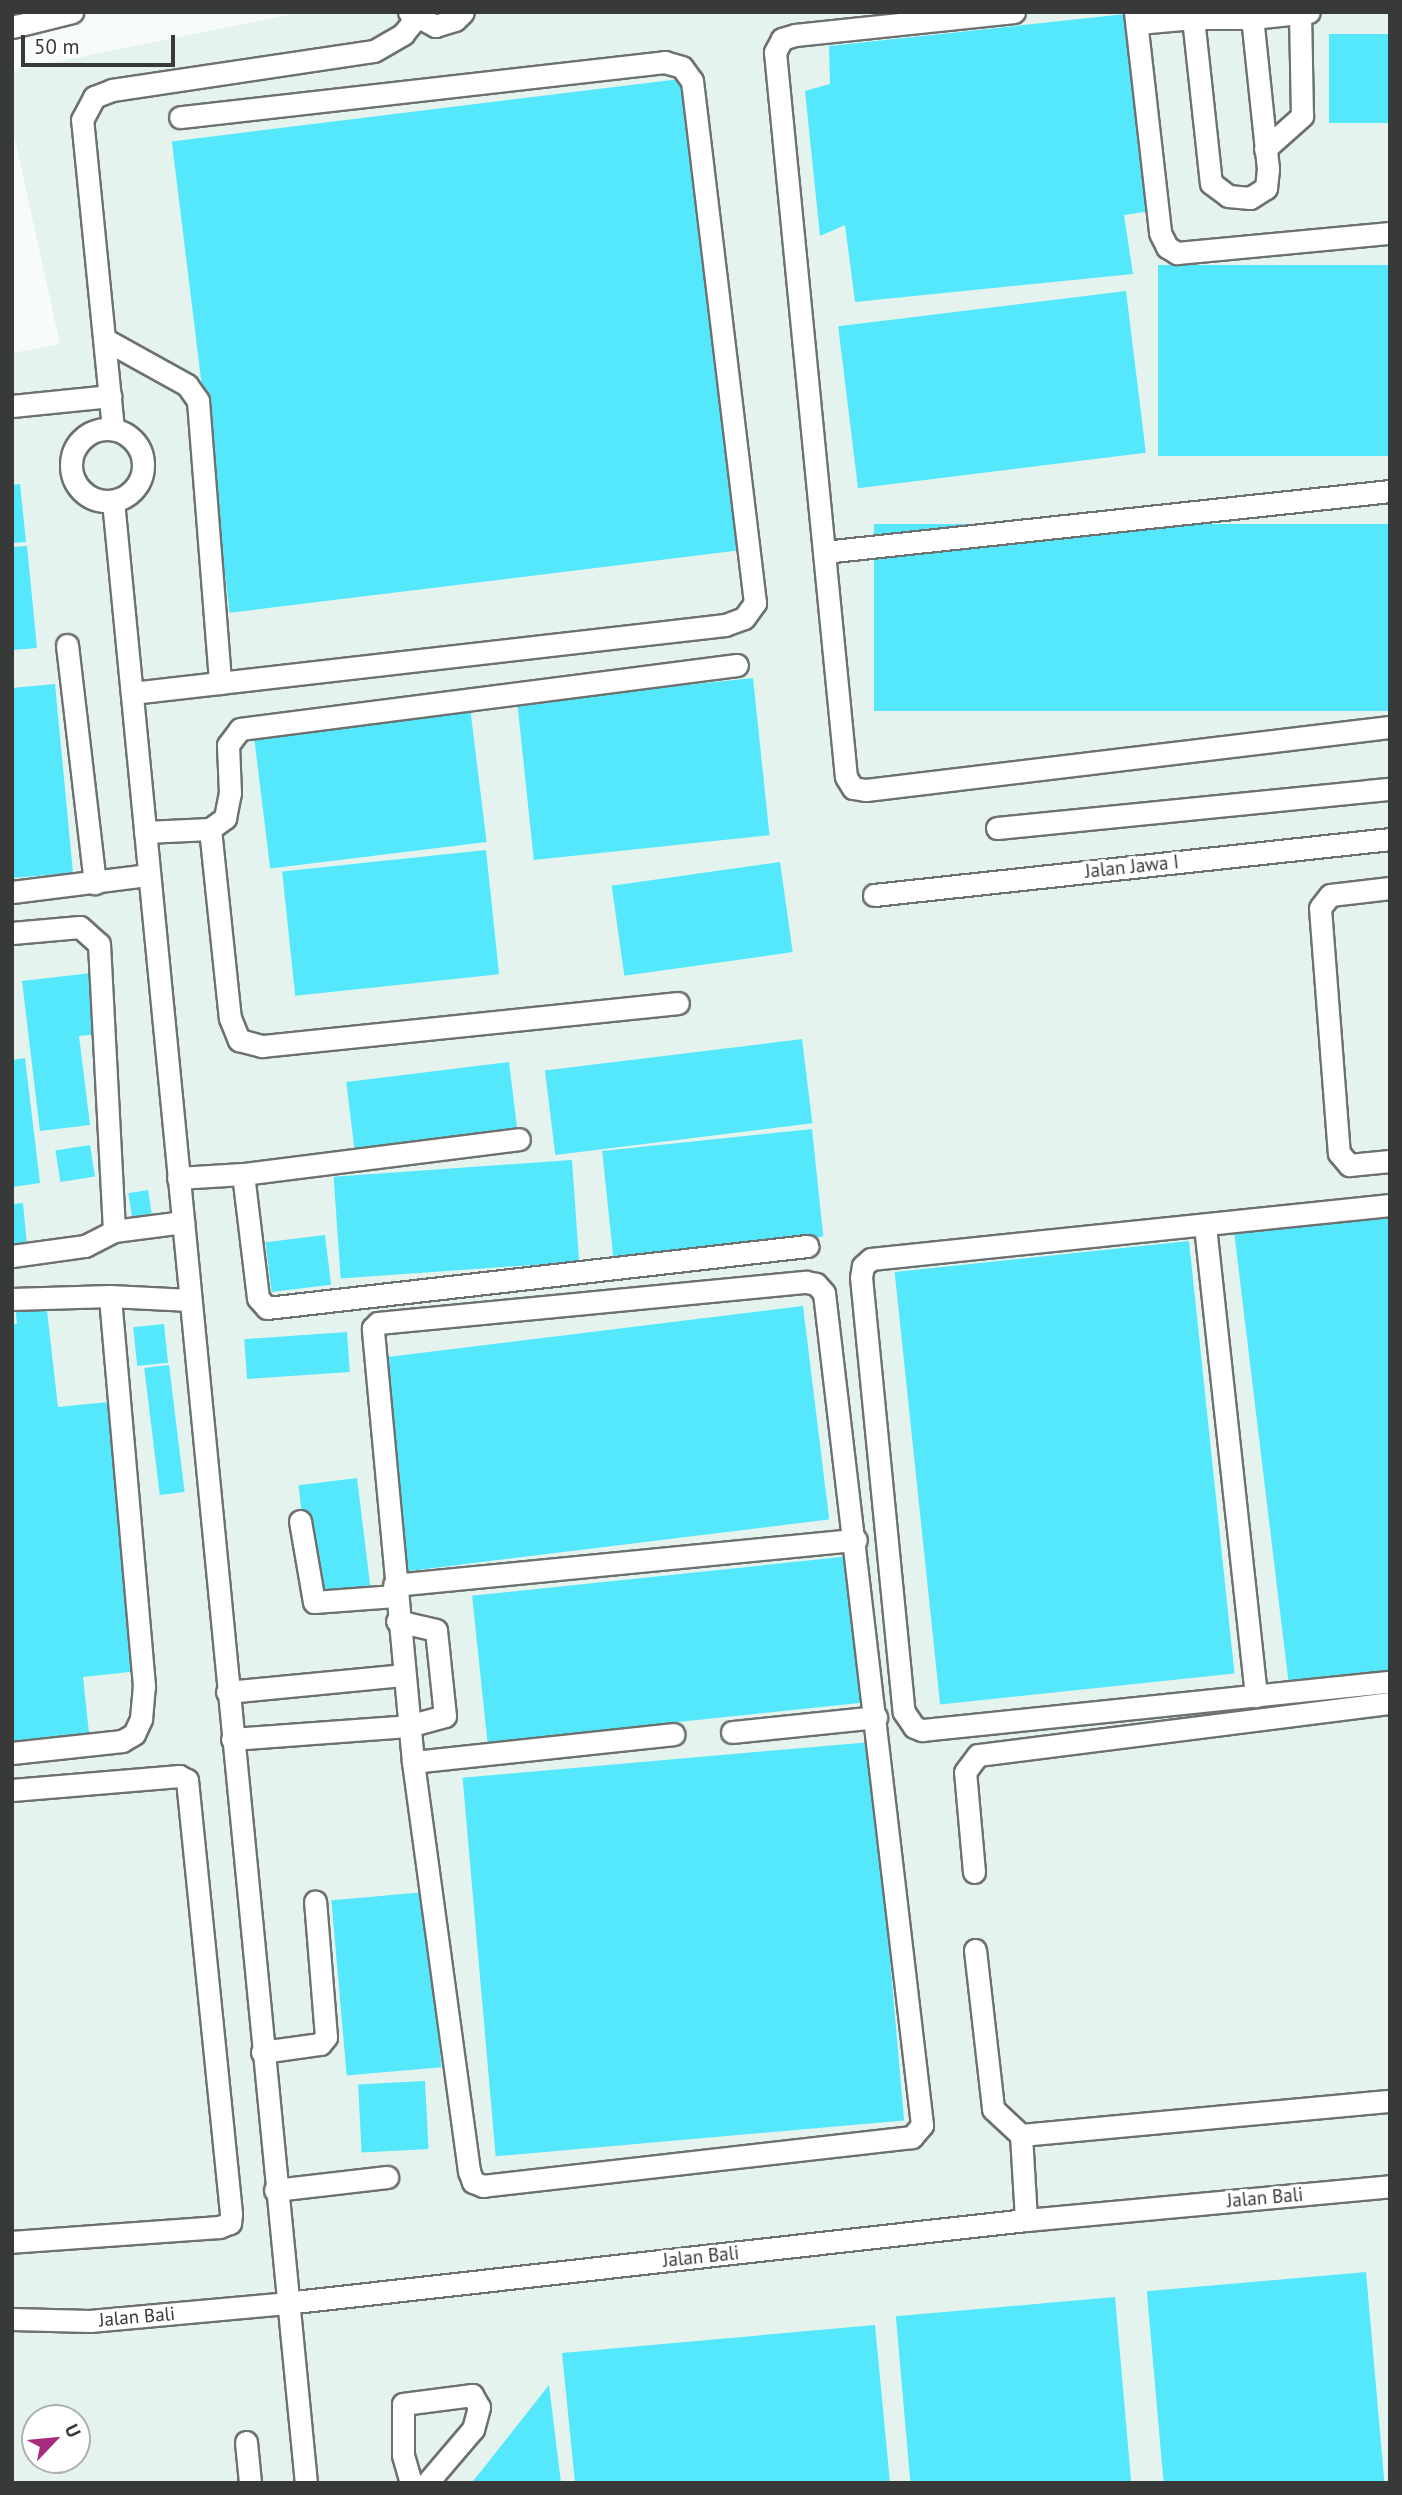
<!DOCTYPE html>
<html>
<head>
<meta charset="utf-8">
<style>
  body { margin:0 }
  #map { position:relative; width:1402px; height:2495px; overflow:hidden; background:#f7fcfa; font-family:"PT Sans",sans-serif }
  div>[style] { position:absolute }
  .built>* { inset:0; background:#e5f3ee }
  .building>* { inset:0; background:#55e8fc; transform-origin:0 0 }
  .roads { filter:drop-shadow(2px 0 #6d716f) drop-shadow(-2px 0 #6d716f) drop-shadow(0 2px #6d716f) drop-shadow(0 -2px #6d716f) }
  .minor>* { height:21px; margin:-10.5px; padding:0 10.5px; transform-origin:10.5px; border-radius:10.5px; background:#fff }
  .minor>.ring { margin:-10.5px; padding:0; box-sizing:content-box; background:none; border:21px solid #fff; border-radius:50% }
  span { translate:-50% -50%; white-space:nowrap; text-align:center; line-height:1.15; -webkit-text-stroke:6px #fff; paint-order:stroke }
  .street-label { font-size:19px; color:#383a39 }
  .frame { position:absolute; inset:0; border:14px solid #383a39; pointer-events:none }
  .north { position:absolute; left:21px; top:2404px; width:70px; height:70px; box-sizing:border-box; background:#fff; border:2px solid #afb0b0; border-radius:50%; rotate:64deg; font-size:19px; font-weight:700; line-height:28px; text-align:center; color:#383a39 }
  .north::after { content:''; display:block; margin:auto; width:24px; height:32px; background:#a92b7c; clip-path:polygon(50% 0,100% 100%,50% 72%,0 100%) }
  .scale { position:absolute; left:21px; top:35px; width:154px; height:32px; box-sizing:border-box; border:4px solid #383a39; border-top:0; padding-left:9px; font-size:21px; line-height:24px; white-space:nowrap; color:#383a39; -webkit-text-stroke:5px #fff; paint-order:stroke }
</style>
</head>
<body>
<div id="map">
  <div class="built">
    <i style="clip-path:polygon(evenodd,302px 12px,1390px 12px,1390px 2483px,12px 2483px,12px 353px,60px 344px,12px 126px,12px 71px,302px 12px,35px 2418px,77px 2418px,77px 2460px,35px 2460px,35px 2418px)"></i>
  </div>
  <div class="building">
    <i style="clip-path:polygon(1126px 14px,1151px 211px,1124px 215px,1133px 274px,855px 302px,845px 225px,820px 236px,805px 91px,830px 84px,829px 46px)"></i>
    <i style="left:1390px;top:34px;width:89px;height:61px;rotate:90deg"></i>
    <i style="left:680px;top:79px;width:475px;height:512px;rotate:83deg"></i>
    <i style="left:1390px;top:265px;width:191px;height:232px;rotate:90deg"></i>
    <i style="left:1126px;top:291px;width:163px;height:290px;rotate:83deg"></i>
    <i style="clip-path:polygon(20px 484px,26px 542px,12px 543px,12px 485px)"></i>
    <i style="left:1390px;top:524px;width:187px;height:516px;rotate:90deg"></i>
    <i style="clip-path:polygon(27px 546px,37px 648px,12px 650px,12px 547px)"></i>
    <i style="left:753px;top:678px;width:158px;height:237px;rotate:84deg"></i>
    <i style="clip-path:polygon(55px 684px,73px 873px,12px 878px,12px 688px)"></i>
    <i style="left:470px;top:707px;width:136px;height:218px;rotate:83deg"></i>
    <i style="left:486px;top:850px;width:125px;height:205px;rotate:84deg"></i>
    <i style="left:780px;top:862px;width:91px;height:170px;rotate:82deg"></i>
    <i style="clip-path:polygon(91px 973px,98px 1034px,79px 1036px,90px 1125px,40px 1131px,22px 981px)"></i>
    <i style="left:802px;top:1039px;width:85px;height:259px;rotate:83deg"></i>
    <i style="clip-path:polygon(25px 1058px,40px 1183px,12px 1187px,12px 1060px)"></i>
    <i style="left:509px;top:1062px;width:70px;height:164px;rotate:83deg"></i>
    <i style="left:812px;top:1129px;width:108px;height:211px;rotate:84deg"></i>
    <i style="left:90px;top:1145px;width:32px;height:35px;rotate:81deg"></i>
    <i style="left:572px;top:1160px;width:102px;height:239px;rotate:86deg"></i>
    <i style="left:148px;top:1190px;width:24px;height:20px;rotate:81deg"></i>
    <i style="clip-path:polygon(23px 1203px,27px 1245px,12px 1246px,12px 1204px)"></i>
    <i style="clip-path:polygon(1390px 1213px,1390px 1674px,1289px 1686px,1234px 1231px)"></i>
    <i style="left:325px;top:1235px;width:50px;height:60px;rotate:83deg"></i>
    <i style="left:1189px;top:1241px;width:435px;height:296px;rotate:84deg"></i>
    <i style="clip-path:polygon(46px 1302px,58px 1407px,108px 1402px,139px 1671px,83px 1677px,89px 1733px,12px 1741px,12px 1324px,17px 1324px,15px 1306px)"></i>
    <i style="left:803px;top:1306px;width:215px;height:431px;rotate:83deg"></i>
    <i style="left:164px;top:1324px;width:39px;height:31px;rotate:84deg"></i>
    <i style="left:347px;top:1332px;width:40px;height:103px;rotate:86deg"></i>
    <i style="left:169px;top:1365px;width:128px;height:25px;rotate:83deg"></i>
    <i style="left:357px;top:1478px;width:116px;height:59px;rotate:83deg"></i>
    <i style="left:851px;top:1556px;width:147px;height:381px;rotate:84deg"></i>
    <i style="left:871px;top:1742px;width:380px;height:410px;rotate:85deg"></i>
    <i style="left:426px;top:1892px;width:176px;height:95px;rotate:85deg"></i>
    <i style="left:425px;top:2081px;width:68px;height:67px;rotate:87deg"></i>
    <i style="left:1366px;top:2272px;width:212px;height:220px;rotate:85deg"></i>
    <i style="left:1115px;top:2297px;width:187px;height:220px;rotate:85deg"></i>
    <i style="clip-path:polygon(875px 2325px,890px 2483px,575px 2483px,562px 2353px)"></i>
    <i style="clip-path:polygon(549px 2385px,561px 2483px,471px 2483px,482px 2470px)"></i>
  </div>
  <div class="roads">
    <div class="minor">
      <i style="left:409px;top:12px;width:30px;rotate:28deg"></i>
      <i style="left:435px;top:26px;width:21px;rotate:-17deg"></i>
      <i style="left:455px;top:20px;width:11px;rotate:-45deg"></i>
      <i style="left:1014px;top:12px;width:220px;rotate:174deg"></i>
      <i style="left:795px;top:35px;width:14px;rotate:163deg"></i>
      <i style="left:782px;top:39px;width:15px;rotate:118deg"></i>
      <i style="left:775px;top:52px;width:728px;rotate:84.41deg"></i>
      <i style="left:846px;top:777px;width:13px;rotate:58deg"></i>
      <i style="left:853px;top:788px;width:13px;rotate:9deg"></i>
      <i style="left:866px;top:790px;width:528px;rotate:-6.86deg"></i>
      <i style="left:1135px;top:12px;width:222px;rotate:83.5deg"></i>
      <i style="left:1160px;top:233px;width:16px;rotate:63deg"></i>
      <i style="left:1167px;top:247px;width:12px;rotate:31deg"></i>
      <i style="left:1177px;top:253px;width:214px;rotate:-5.4deg"></i>
      <i style="left:1193px;top:18px;width:59px"></i>
      <i style="left:1138px;top:23px;width:55px;rotate:-5.2deg"></i>
      <i style="left:1193px;top:18px;width:166px;rotate:83.8deg"></i>
      <i style="left:1211px;top:183px;width:21px;rotate:37deg"></i>
      <i style="left:1228px;top:196px;width:22px;rotate:5deg"></i>
      <i style="left:1250px;top:198px;width:19px;rotate:-32deg"></i>
      <i style="left:1266px;top:188px;width:19px;rotate:-84deg"></i>
      <i style="left:1268px;top:169px;width:152px;rotate:-96deg"></i>
      <i style="left:1252px;top:18px;width:57px;rotate:-6deg"></i>
      <i style="left:12px;top:27px;width:62px;rotate:-14deg"></i>
      <i style="left:1265px;top:149px;width:50px;rotate:-41.7deg"></i>
      <i style="left:1302px;top:116px;width:103px;rotate:-91.1deg"></i>
      <i style="left:104px;top:339px;width:95px;rotate:29deg"></i>
      <i style="left:187px;top:385px;width:19px;rotate:55deg"></i>
      <i style="left:198px;top:401px;width:283px;rotate:85.5deg"></i>
      <i style="left:12px;top:406px;width:99px;rotate:-5.8deg"></i>
      <i style="left:113px;top:429px;width:311px;rotate:-95.7deg"></i>
      <i style="left:82px;top:120px;width:26px;rotate:-62deg"></i>
      <i style="left:94px;top:97px;width:19px;rotate:-21deg"></i>
      <i style="left:112px;top:90px;width:265px;rotate:-8.5deg"></i>
      <i style="left:374px;top:51px;width:34px;rotate:-30deg"></i>
      <i style="left:403px;top:34px;width:19px;rotate:-51deg"></i>
      <i class="ring" style="left:71px;top:429px;width:51px;height:51px"></i>
      <i style="left:113px;top:501px;width:1991px;rotate:84.44deg"></i>
      <i style="left:824px;top:552px;width:569px;rotate:-6.15deg"></i>
      <i style="left:67px;top:645px;width:240px;rotate:83.3deg"></i>
      <i style="left:132px;top:693px;width:597px;rotate:-6.54deg"></i>
      <i style="left:725px;top:625px;width:20px;rotate:-20deg"></i>
      <i style="left:744px;top:618px;width:19px;rotate:-54deg"></i>
      <i style="left:755px;top:603px;width:526px;rotate:-96.88deg"></i>
      <i style="left:692px;top:81px;width:17px;rotate:-126deg"></i>
      <i style="left:682px;top:67px;width:18px;rotate:-164deg"></i>
      <i style="left:665px;top:62px;width:488px;rotate:173.5deg"></i>
      <i style="left:997px;top:828px;width:395px;rotate:-5.7deg"></i>
      <i style="left:210px;top:829px;width:19px;rotate:-36deg"></i>
      <i style="left:225px;top:818px;width:25px;rotate:-79deg"></i>
      <i style="left:230px;top:793px;width:48px;rotate:-92.4deg"></i>
      <i style="left:228px;top:745px;width:20px;rotate:-53deg"></i>
      <i style="left:240px;top:729px;width:501px;rotate:-7.34deg"></i>
      <i style="left:145px;top:832px;width:65px;rotate:-2.6deg"></i>
      <i style="left:210px;top:829px;width:190px;rotate:84deg"></i>
      <i style="left:230px;top:1018px;width:24px;rotate:68deg"></i>
      <i style="left:239px;top:1040px;width:24px;rotate:15deg"></i>
      <i style="left:262px;top:1046px;width:418px;rotate:-5.9deg"></i>
      <i style="left:1390px;top:888px;width:60px;rotate:173.3deg"></i>
      <i style="left:1330px;top:895px;width:16px;rotate:128deg"></i>
      <i style="left:1320px;top:908px;width:246px;rotate:85.6deg"></i>
      <i style="left:1339px;top:1153px;width:16px;rotate:50deg"></i>
      <i style="left:1349px;top:1165px;width:41px;rotate:-5.6deg"></i>
      <i style="left:12px;top:892px;width:138px;rotate:-7.1deg"></i>
      <i style="left:874px;top:895px;width:519px;rotate:-6.19deg"></i>
      <i style="left:12px;top:933px;width:68px;rotate:-5deg"></i>
      <i style="left:80px;top:927px;width:25px;rotate:42deg"></i>
      <i style="left:99px;top:944px;width:287px;rotate:87deg"></i>
      <i style="left:243px;top:1174px;width:125px;rotate:83.1deg"></i>
      <i style="left:258px;top:1298px;width:13px;rotate:48deg"></i>
      <i style="left:267px;top:1308px;width:544px;rotate:-6.55deg"></i>
      <i style="left:178px;top:1178px;width:65px;rotate:-3.5deg"></i>
      <i style="left:243px;top:1174px;width:278px;rotate:-7.2deg"></i>
      <i style="left:1390px;top:1205px;width:522px;rotate:174.06deg"></i>
      <i style="left:871px;top:1259px;width:11px;rotate:139deg"></i>
      <i style="left:863px;top:1266px;width:11px;rotate:100deg"></i>
      <i style="left:861px;top:1277px;width:437px;rotate:84.4deg"></i>
      <i style="left:904px;top:1712px;width:18px;rotate:56deg"></i>
      <i style="left:914px;top:1727px;width:9px;rotate:21deg"></i>
      <i style="left:922px;top:1730px;width:470px;rotate:-5.9deg"></i>
      <i style="left:1205px;top:1226px;width:473px;rotate:83.8deg"></i>
      <i style="left:12px;top:1256px;width:74px;rotate:-7.8deg"></i>
      <i style="left:85px;top:1246px;width:33px;rotate:-27deg"></i>
      <i style="left:114px;top:1231px;width:70px;rotate:-7.4deg"></i>
      <i style="left:806px;top:1282px;width:10px;rotate:11deg"></i>
      <i style="left:816px;top:1284px;width:12px;rotate:48deg"></i>
      <i style="left:824px;top:1293px;width:838px;rotate:83.28deg"></i>
      <i style="left:922px;top:2125px;width:16px;rotate:130deg"></i>
      <i style="left:912px;top:2137px;width:432px;rotate:173.5deg"></i>
      <i style="left:483px;top:2186px;width:11px;rotate:-158deg"></i>
      <i style="left:473px;top:2182px;width:12px;rotate:-110deg"></i>
      <i style="left:469px;top:2171px;width:413px;rotate:-97.8deg"></i>
      <i style="left:413px;top:1762px;width:436px;rotate:-95.3deg"></i>
      <i style="left:373px;top:1328px;width:7px;rotate:-45deg"></i>
      <i style="left:378px;top:1323px;width:430px;rotate:-5.5deg"></i>
      <i style="left:12px;top:1299px;width:98px;rotate:-1.8deg"></i>
      <i style="left:110px;top:1296px;width:80px;rotate:2.9deg"></i>
      <i style="left:300px;top:1521px;width:82px;rotate:80.2deg"></i>
      <i style="left:314px;top:1602px;width:81px;rotate:-4.2deg"></i>
      <i style="left:394px;top:1585px;width:464px;rotate:-5.6deg"></i>
      <i style="left:227px;top:1692px;width:176px;rotate:-5.5deg"></i>
      <i style="left:732px;top:1732px;width:145px;rotate:-5.9deg"></i>
      <i style="left:232px;top:1739px;width:176px;rotate:-4.2deg"></i>
      <i style="left:408px;top:1726px;width:38px;rotate:-15deg"></i>
      <i style="left:445px;top:1716px;width:86px;rotate:-96deg"></i>
      <i style="left:436px;top:1630px;width:40px;rotate:-167deg"></i>
      <i style="left:12px;top:1753px;width:111px;rotate:-6.2deg"></i>
      <i style="left:122px;top:1741px;width:14px;rotate:-30deg"></i>
      <i style="left:134px;top:1734px;width:17px;rotate:-65deg"></i>
      <i style="left:141px;top:1719px;width:33px;rotate:-85deg"></i>
      <i style="left:144px;top:1686px;width:391px;rotate:-95deg"></i>
      <i style="left:413px;top:1762px;width:262px;rotate:-6.1deg"></i>
      <i style="left:12px;top:1790px;width:168px;rotate:-4.8deg"></i>
      <i style="left:179px;top:1776px;width:9px;rotate:27deg"></i>
      <i style="left:187px;top:1780px;width:436px;rotate:84.2deg"></i>
      <i style="left:231px;top:2214px;width:9px;rotate:96deg"></i>
      <i style="left:230px;top:2223px;width:12px;rotate:160deg"></i>
      <i style="left:219px;top:2227px;width:208px;rotate:175.9deg"></i>
      <i style="left:974px;top:1872px;width:100px;rotate:-95.1deg"></i>
      <i style="left:965px;top:1772px;width:21px;rotate:-53deg"></i>
      <i style="left:978px;top:1755px;width:415px;rotate:-7.2deg"></i>
      <i style="left:975px;top:1950px;width:160px;rotate:83.5deg"></i>
      <i style="left:993px;top:2109px;width:38px;rotate:43deg"></i>
      <i style="left:1021px;top:2135px;width:371px;rotate:-5.3deg"></i>
      <i style="left:262px;top:2052px;width:59px;rotate:-7.9deg"></i>
      <i style="left:320px;top:2044px;width:9px;rotate:-49deg"></i>
      <i style="left:326px;top:2037px;width:136px;rotate:-94.6deg"></i>
      <i style="left:1021px;top:2135px;width:85px;rotate:86.6deg"></i>
      <i style="left:275px;top:2190px;width:113px;rotate:-6.6deg"></i>
      <i style="left:12px;top:2319px;width:78px;rotate:1.5deg"></i>
      <i style="left:90px;top:2321px;width:197px;rotate:-5.2deg"></i>
      <i style="left:286px;top:2303px;width:745px;rotate:-6.4deg"></i>
      <i style="left:1026px;top:2220px;width:366px;rotate:-5.3deg"></i>
      <i style="left:246px;top:2442px;width:41px;rotate:84.4deg"></i>
      <i style="left:411px;top:2483px;width:29px;rotate:-106deg"></i>
      <i style="left:403px;top:2455px;width:51px;rotate:-90deg"></i>
      <i style="left:403px;top:2404px;width:70px;rotate:-7.4deg"></i>
      <i style="left:472px;top:2395px;width:14px;rotate:60deg"></i>
      <i style="left:479px;top:2407px;width:23px;rotate:105deg"></i>
      <i style="left:473px;top:2429px;width:71px;rotate:130.4deg"></i>
    </div>
  </div>
  <div class="street-label">
    <span style="left:1132px;top:867px;rotate:-6deg">Jalan Jawa I</span>
    <span style="left:1265px;top:2198px;rotate:-5deg">Jalan Bali</span>
    <span style="left:701px;top:2257px;rotate:-6deg">Jalan Bali</span>
    <span style="left:137px;top:2317px;rotate:-5deg">Jalan Bali</span>
  </div>
  <div class="frame"></div>
  <div class="north">U</div>
  <div class="scale">50 m</div>
</div>
</body>
</html>
